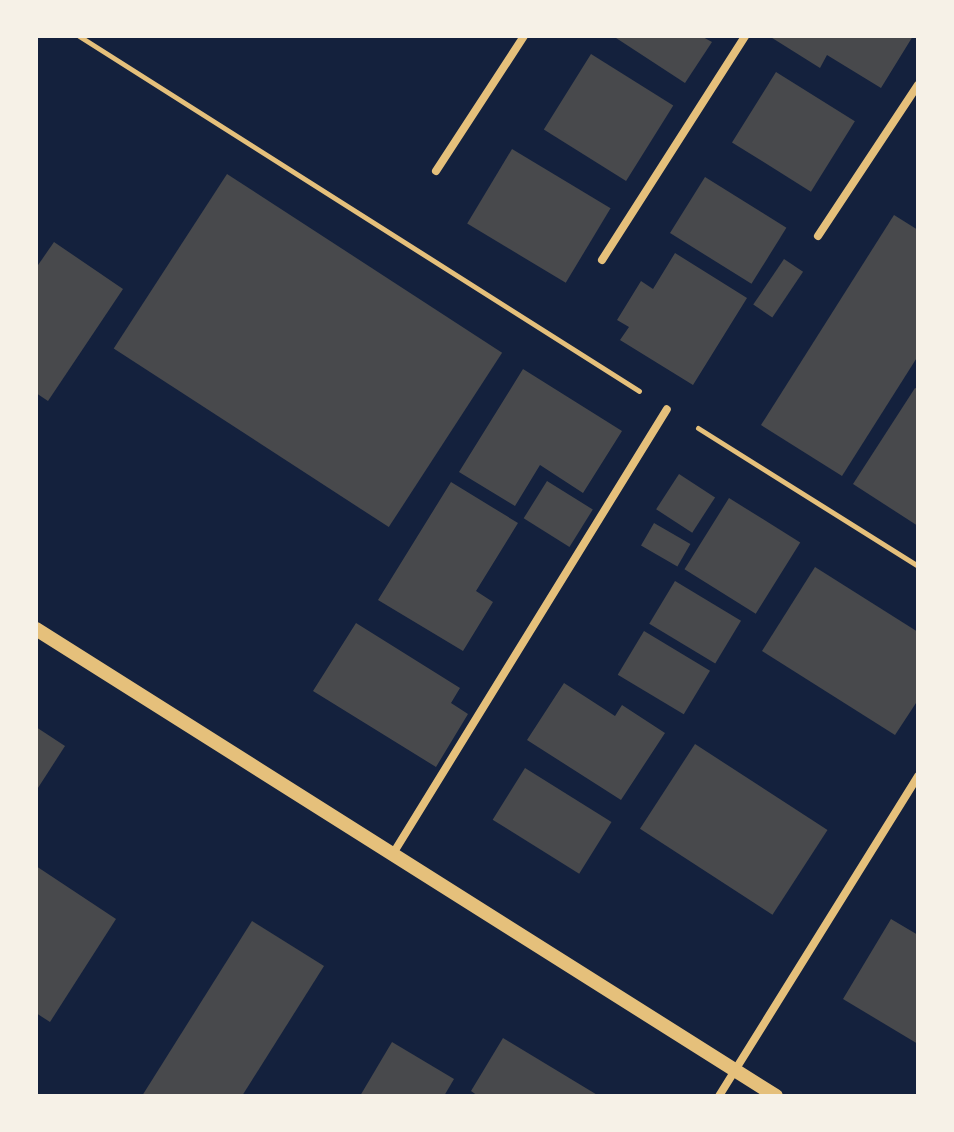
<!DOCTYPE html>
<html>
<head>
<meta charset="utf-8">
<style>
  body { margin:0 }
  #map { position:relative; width:954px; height:1132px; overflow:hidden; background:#14213d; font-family:"PT Sans",sans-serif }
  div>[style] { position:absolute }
  .building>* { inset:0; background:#48494c; transform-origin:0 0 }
  .path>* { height:5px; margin:-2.5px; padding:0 2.5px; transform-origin:2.5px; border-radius:2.5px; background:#e5c07b }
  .minor>* { height:8px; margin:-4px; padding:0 4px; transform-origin:4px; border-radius:4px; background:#e5c07b }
  .tertiary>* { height:14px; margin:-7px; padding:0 7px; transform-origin:7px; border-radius:7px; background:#e5c07b }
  span { translate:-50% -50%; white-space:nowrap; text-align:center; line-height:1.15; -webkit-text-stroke:6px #f6f1e7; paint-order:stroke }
  .frame { position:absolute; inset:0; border:38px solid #f6f1e7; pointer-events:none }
</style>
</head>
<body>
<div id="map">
  <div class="building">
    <i style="clip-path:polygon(613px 36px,701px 36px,712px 42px,685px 83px)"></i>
    <i style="clip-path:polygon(769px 36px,913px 36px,881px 88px,827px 55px,820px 68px)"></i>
    <i style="left:591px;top:54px;width:97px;height:89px;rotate:32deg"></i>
    <i style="left:776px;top:72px;width:93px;height:83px;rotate:32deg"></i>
    <i style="left:512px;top:149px;width:115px;height:87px;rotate:31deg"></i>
    <i style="left:227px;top:174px;width:328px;height:208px;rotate:33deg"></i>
    <i style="left:705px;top:177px;width:96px;height:66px;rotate:32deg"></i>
    <i style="clip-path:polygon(894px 215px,918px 230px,918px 356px,842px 476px,761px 425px)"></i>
    <i style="clip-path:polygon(54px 242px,123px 289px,48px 401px,36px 393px,36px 268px)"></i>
    <i style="clip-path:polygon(675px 253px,747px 298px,693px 385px,620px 340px,629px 327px,617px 320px,641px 281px,653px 289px)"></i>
    <i style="left:784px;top:259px;width:23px;height:55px;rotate:34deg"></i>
    <i style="clip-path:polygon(523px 369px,622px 431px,583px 493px,540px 465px,515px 506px,459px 472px)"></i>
    <i style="clip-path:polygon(915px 388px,918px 389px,918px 526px,853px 484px)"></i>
    <i style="left:679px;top:474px;width:43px;height:42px;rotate:33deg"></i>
    <i style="left:547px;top:481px;width:54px;height:44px;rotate:32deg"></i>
    <i style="clip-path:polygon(451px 482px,518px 523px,476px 591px,493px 602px,463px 651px,378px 600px)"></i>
    <i style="left:729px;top:498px;width:84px;height:84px;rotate:32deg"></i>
    <i style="left:654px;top:523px;width:42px;height:26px;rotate:30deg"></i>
    <i style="clip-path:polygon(815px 567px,918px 632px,918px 700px,895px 735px,762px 651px)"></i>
    <i style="left:675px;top:581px;width:77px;height:50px;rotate:31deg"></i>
    <i style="clip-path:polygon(356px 623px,460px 688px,451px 703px,468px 714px,436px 767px,313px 691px)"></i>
    <i style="left:644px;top:631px;width:77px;height:51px;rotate:31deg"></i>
    <i style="clip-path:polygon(564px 683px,615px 716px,622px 705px,665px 733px,621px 800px,527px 740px)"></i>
    <i style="clip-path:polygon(36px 727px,65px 746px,36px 791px)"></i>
    <i style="left:695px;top:744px;width:158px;height:101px;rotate:33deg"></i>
    <i style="left:525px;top:768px;width:102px;height:61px;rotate:32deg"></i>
    <i style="clip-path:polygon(36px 866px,116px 919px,50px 1022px,36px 1013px)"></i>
    <i style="clip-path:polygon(891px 919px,918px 935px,918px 1044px,843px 999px)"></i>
    <i style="clip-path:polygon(252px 921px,324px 966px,242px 1096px,142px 1096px)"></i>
    <i style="clip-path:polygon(503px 1038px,599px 1096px,478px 1096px,471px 1091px)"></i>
    <i style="clip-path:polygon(392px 1042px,454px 1079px,444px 1096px,360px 1096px)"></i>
  </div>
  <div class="path">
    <i style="left:79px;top:36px;width:663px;rotate:32.37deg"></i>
    <i style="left:698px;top:428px;width:260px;rotate:32.1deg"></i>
  </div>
  <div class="minor">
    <i style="left:436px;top:171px;width:161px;rotate:-56.9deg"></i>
    <i style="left:818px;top:236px;width:181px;rotate:-56.5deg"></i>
    <i style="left:602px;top:260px;width:266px;rotate:-57.4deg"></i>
    <i style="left:394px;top:852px;width:520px;rotate:-58.36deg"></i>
    <i style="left:719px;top:1096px;width:377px;rotate:-58.1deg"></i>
  </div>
  <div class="tertiary">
    <i style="left:36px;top:629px;width:875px;rotate:32.26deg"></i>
  </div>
  <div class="frame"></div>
</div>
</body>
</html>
